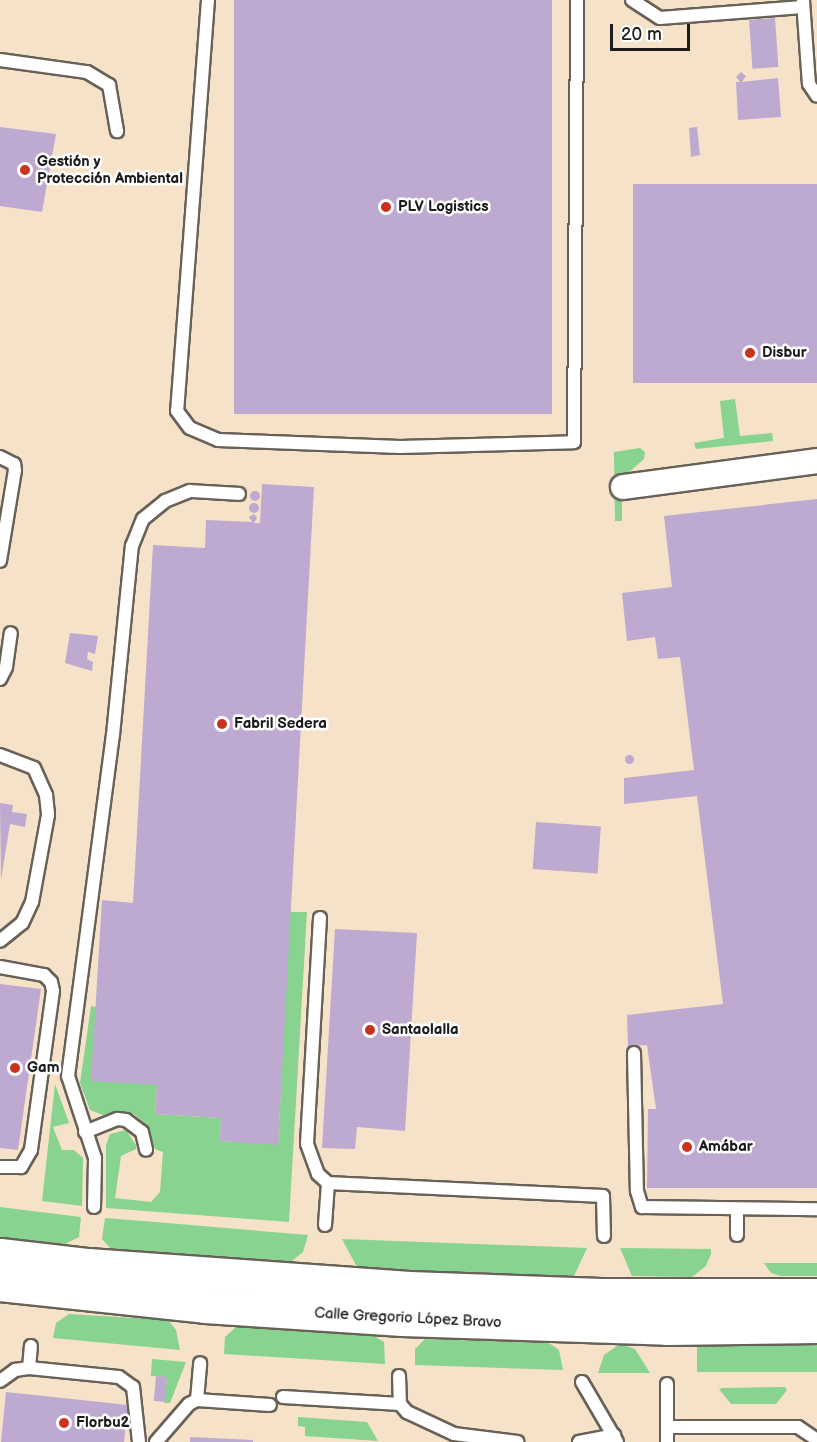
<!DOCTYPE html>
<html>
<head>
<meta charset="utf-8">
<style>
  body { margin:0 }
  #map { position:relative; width:817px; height:1442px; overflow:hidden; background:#f5e2c8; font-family:"Balsamiq Sans",sans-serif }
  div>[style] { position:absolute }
  .green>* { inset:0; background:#89d390; transform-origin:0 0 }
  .building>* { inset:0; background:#bea9d1; transform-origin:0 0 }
  .round { border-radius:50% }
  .roads { filter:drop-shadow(2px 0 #686158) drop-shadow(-2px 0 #686158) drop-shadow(0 2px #686158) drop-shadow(0 -2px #686158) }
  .service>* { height:12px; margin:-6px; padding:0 6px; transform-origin:6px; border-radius:6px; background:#fff }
  .minor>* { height:24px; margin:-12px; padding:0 12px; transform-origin:12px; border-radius:12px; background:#fff }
  .secondary>* { height:33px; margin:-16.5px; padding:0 16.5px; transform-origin:16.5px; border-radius:16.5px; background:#fff }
  .dots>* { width:16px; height:16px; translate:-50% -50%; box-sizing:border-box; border:3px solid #fff; border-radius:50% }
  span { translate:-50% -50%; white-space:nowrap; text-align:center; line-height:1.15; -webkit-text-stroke:5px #fff; paint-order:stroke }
  .poi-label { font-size:15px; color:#1c1c1c; font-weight:700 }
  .left { translate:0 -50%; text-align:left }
  .street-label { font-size:15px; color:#1c1c1c }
  .scale { position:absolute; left:610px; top:24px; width:80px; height:27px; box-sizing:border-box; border:3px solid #1c1c1c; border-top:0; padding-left:8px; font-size:18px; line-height:21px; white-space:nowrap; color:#1c1c1c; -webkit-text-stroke:4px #fff; paint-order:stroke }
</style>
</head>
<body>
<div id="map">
  <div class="green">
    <i style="clip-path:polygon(735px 399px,740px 436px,772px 433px,773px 441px,696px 449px,694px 443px,724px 438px,720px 401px)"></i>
    <i style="clip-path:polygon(640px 448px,645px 452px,644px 459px,622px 478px,622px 521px,615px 521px,614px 452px)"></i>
    <i style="clip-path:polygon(290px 912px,307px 912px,289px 1222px,106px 1208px,106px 1145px,110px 1134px,126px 1130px,136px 1145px,136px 1149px,121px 1156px,115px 1198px,151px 1202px,160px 1192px,163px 1152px,155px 1149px,148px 1126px,134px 1114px,115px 1111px,103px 1115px,90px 1110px,80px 1083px,91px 1006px,96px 1007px,157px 1085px,155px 1114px,221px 1118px,220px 1141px,278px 1144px)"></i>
    <i style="clip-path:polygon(55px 1084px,69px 1123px,53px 1127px,62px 1150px,74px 1150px,83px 1158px,82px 1206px,42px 1201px)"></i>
    <i style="clip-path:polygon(0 1207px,81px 1217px,79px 1237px,65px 1244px,0 1237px)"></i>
    <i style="clip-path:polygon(105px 1218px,155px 1222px,308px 1235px,303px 1252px,288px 1264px,111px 1249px,102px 1239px)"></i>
    <i style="clip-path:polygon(342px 1239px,587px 1248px,574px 1276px,496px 1274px,357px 1267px)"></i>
    <i style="clip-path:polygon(620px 1248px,711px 1249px,711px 1254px,706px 1266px,692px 1277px,632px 1276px)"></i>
    <i style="clip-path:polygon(764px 1263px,817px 1263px,817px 1276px,781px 1276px,771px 1273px)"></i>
    <i style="clip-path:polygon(69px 1314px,168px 1320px,176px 1330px,180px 1350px,53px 1338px,56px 1323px)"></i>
    <i style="clip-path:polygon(236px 1327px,374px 1336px,384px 1342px,385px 1364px,224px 1354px,225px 1337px)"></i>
    <i style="clip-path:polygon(425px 1339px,549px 1343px,559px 1350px,563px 1370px,415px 1365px,415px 1349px)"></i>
    <i style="left:817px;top:1343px;width:29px;height:120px;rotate:90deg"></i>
    <i style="clip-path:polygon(620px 1344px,635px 1349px,650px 1373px,598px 1373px,604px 1355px)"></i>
    <i style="clip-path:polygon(152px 1359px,186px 1362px,170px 1403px,164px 1403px,167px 1377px,151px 1376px)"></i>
    <i style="clip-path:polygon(722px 1388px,785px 1387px,787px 1390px,776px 1404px,731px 1404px,719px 1389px)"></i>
    <i style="clip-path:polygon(298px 1417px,367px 1422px,378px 1441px,305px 1436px,305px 1427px,298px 1426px)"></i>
  </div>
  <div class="building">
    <i style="left:234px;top:0;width:318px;height:414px"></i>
    <i style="left:775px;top:18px;width:49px;height:26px;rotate:86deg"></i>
    <i style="clip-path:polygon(741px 72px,746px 76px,742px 82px,778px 78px,781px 117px,738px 120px,736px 82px,740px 82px,736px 77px)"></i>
    <i style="clip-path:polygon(0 127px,56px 134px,42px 212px,0 206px)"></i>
    <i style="clip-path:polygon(697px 127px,700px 155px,691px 157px,689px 128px)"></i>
    <i style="left:817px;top:184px;width:199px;height:184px;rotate:90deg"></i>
    <i style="clip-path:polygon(262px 484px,314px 487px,278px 1145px,220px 1141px,221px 1118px,155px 1114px,157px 1085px,91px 1081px,102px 900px,133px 903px,153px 545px,205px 548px,206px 520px,252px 522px,249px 517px,254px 514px,257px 518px,254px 523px,260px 523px)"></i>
    <i class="round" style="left:250px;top:491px;width:10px;height:10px"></i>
    <i style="clip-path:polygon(817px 499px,817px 1188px,647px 1188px,648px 1109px,656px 1109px,647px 1045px,628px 1046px,627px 1015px,723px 1004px,697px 796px,624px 804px,624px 778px,694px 770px,680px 657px,658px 659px,655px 637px,627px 641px,622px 593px,672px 587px,664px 516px)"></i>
    <i class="round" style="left:249px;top:503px;width:10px;height:10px"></i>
    <i style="clip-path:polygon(70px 633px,98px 636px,95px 654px,88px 652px,87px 659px,93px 662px,92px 671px,65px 663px)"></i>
    <i class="round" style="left:624.5px;top:754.5px;width:9px;height:9px"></i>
    <i style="clip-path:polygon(0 803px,13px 805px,12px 812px,27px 814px,25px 827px,10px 824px,1px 880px)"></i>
    <i style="left:536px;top:822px;width:65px;height:47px;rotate:4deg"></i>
    <i style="clip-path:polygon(335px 929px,417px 933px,405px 1131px,357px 1127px,355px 1149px,322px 1148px)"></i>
    <i style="clip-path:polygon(0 984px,41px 989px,18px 1150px,0 1148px)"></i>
    <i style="left:156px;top:1376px;width:11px;height:25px;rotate:5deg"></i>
    <i style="clip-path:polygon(6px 1392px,128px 1405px,124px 1442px,1px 1442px)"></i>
    <i style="clip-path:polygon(190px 1437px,253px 1440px,253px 1442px,190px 1442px)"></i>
  </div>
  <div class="roads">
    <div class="service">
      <i style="left:208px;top:0;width:412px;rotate:94.3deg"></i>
      <i style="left:177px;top:411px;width:21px;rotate:53deg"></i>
      <i style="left:190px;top:428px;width:30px;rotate:23deg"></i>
      <i style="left:218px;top:440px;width:182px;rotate:2.2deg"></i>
      <i style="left:400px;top:447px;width:174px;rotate:-1.6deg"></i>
      <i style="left:574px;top:442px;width:442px;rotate:-89.6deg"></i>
      <i style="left:632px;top:0;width:33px;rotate:33deg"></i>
      <i style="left:660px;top:18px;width:143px;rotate:-4.4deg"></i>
      <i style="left:803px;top:1px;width:83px;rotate:85.9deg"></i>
      <i style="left:809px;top:84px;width:14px;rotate:56deg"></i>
      <i style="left:0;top:60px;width:88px;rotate:7.9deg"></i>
      <i style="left:87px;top:72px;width:26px;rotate:31deg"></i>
      <i style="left:109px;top:85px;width:47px;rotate:80.1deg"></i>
      <i style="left:0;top:457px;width:16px;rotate:27deg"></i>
      <i style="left:14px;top:464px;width:6px;rotate:81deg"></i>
      <i style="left:15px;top:470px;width:92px;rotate:99.4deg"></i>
      <i style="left:0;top:679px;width:13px;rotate:-63deg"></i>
      <i style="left:6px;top:667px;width:34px;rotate:-82deg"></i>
      <i style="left:0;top:755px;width:36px;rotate:21deg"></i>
      <i style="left:34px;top:768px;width:30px;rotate:66deg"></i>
      <i style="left:46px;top:795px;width:20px;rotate:84deg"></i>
      <i style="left:48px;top:815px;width:88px;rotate:100.4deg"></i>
      <i style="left:32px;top:902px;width:23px;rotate:115deg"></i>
      <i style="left:22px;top:923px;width:28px;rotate:141deg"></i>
      <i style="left:320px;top:918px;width:226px;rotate:93.3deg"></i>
      <i style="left:307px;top:1144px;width:32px;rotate:70deg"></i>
      <i style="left:318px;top:1174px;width:13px;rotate:42deg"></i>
      <i style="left:0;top:967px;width:45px;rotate:10.3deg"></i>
      <i style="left:44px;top:975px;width:10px;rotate:45deg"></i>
      <i style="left:51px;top:982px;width:9px;rotate:77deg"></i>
      <i style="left:53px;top:991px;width:161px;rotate:97.9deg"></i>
      <i style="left:31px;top:1150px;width:20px;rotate:120deg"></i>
      <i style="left:21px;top:1167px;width:21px;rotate:180deg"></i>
      <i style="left:634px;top:1053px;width:138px;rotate:88.8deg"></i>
      <i style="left:637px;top:1191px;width:17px;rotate:73deg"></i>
      <i style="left:642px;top:1207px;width:175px;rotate:0.7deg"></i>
      <i style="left:85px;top:1132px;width:35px;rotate:-22deg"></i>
      <i style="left:118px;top:1119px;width:8px;rotate:7deg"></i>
      <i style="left:126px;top:1120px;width:20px;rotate:37deg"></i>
      <i style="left:142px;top:1132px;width:18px;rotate:77deg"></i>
      <i style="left:94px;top:1207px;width:49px;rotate:-88.8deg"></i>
      <i style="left:95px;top:1158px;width:86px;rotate:-108.2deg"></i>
      <i style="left:68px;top:1076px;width:344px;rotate:-82.5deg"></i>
      <i style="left:113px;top:735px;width:190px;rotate:-84.3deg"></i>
      <i style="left:132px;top:546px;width:29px;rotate:-68deg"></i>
      <i style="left:143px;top:519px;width:28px;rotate:-39deg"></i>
      <i style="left:165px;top:501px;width:27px;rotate:-22deg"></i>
      <i style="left:190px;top:491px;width:49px;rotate:3.5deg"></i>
      <i style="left:737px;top:1209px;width:26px;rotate:90deg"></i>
      <i style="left:325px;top:1225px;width:42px;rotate:-85.9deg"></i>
      <i style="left:328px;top:1183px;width:275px;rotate:2.7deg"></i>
      <i style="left:603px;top:1196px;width:40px;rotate:88.6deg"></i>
      <i style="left:29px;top:1368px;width:90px;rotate:5.7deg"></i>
      <i style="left:119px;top:1377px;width:17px;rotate:36deg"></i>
      <i style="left:133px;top:1387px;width:55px;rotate:83.8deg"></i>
      <i style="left:399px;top:1376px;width:28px;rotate:88deg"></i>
      <i style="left:0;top:1381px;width:19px;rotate:-36deg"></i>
      <i style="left:15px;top:1370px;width:14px;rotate:-8deg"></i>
      <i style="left:29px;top:1368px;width:22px;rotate:-85deg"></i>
      <i style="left:582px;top:1382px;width:69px;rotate:59.7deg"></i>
      <i style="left:667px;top:1384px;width:58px;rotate:90deg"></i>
      <i style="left:283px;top:1397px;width:117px;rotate:3.4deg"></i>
      <i style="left:400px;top:1404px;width:11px;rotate:49deg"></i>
      <i style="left:407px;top:1412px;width:52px;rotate:25.1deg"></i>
      <i style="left:454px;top:1434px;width:64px;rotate:7.2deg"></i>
      <i style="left:197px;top:1400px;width:37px;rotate:-85deg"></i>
      <i style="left:667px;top:1427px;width:131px"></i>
      <i style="left:798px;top:1427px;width:23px;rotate:34deg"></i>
      <i style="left:156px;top:1442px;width:50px;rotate:-49deg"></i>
      <i style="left:189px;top:1404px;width:9px;rotate:-27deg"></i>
      <i style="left:197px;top:1400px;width:73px;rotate:3.9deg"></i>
      <i style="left:579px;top:1442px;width:36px;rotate:-11deg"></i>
    </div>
    <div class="minor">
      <i style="left:623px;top:487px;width:196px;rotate:-7.6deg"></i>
    </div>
    <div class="secondary">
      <i style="left:0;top:1255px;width:89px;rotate:6.5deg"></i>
      <i style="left:88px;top:1265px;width:322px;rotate:4.1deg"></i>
      <i style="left:409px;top:1288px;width:192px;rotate:2.1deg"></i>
      <i style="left:601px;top:1295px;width:216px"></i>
      <i style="left:0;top:1284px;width:206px;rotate:6.1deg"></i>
      <i style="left:205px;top:1306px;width:197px;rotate:3.8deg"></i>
      <i style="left:402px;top:1319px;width:265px;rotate:1.9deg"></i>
      <i style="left:667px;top:1328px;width:150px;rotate:-0.8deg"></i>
    </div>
  </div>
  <div class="dots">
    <i style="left:25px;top:170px;background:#c8321e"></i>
    <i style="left:386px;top:207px;background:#c8321e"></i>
    <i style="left:750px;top:353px;background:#c8321e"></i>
    <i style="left:222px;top:724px;background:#c8321e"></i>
    <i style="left:370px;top:1030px;background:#c8321e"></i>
    <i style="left:15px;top:1068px;background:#c8321e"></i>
    <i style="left:687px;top:1147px;background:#c8321e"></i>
    <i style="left:64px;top:1423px;background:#c8321e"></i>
  </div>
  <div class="poi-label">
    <span class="left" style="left:37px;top:170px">Gestión y<br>Protección Ambiental</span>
    <span class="left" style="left:398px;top:207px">PLV Logistics</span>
    <span class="left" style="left:762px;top:353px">Disbur</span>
    <span class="left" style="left:234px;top:724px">Fabril Sedera</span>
    <span class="left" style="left:382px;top:1030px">Santaolalla</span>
    <span class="left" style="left:27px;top:1068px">Gam</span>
    <span class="left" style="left:699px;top:1147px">Amábar</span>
    <span class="left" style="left:76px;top:1423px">Florbu2</span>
  </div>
  <div class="street-label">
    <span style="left:408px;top:1318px;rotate:3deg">Calle Gregorio López Bravo</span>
  </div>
  <div class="scale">20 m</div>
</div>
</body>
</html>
